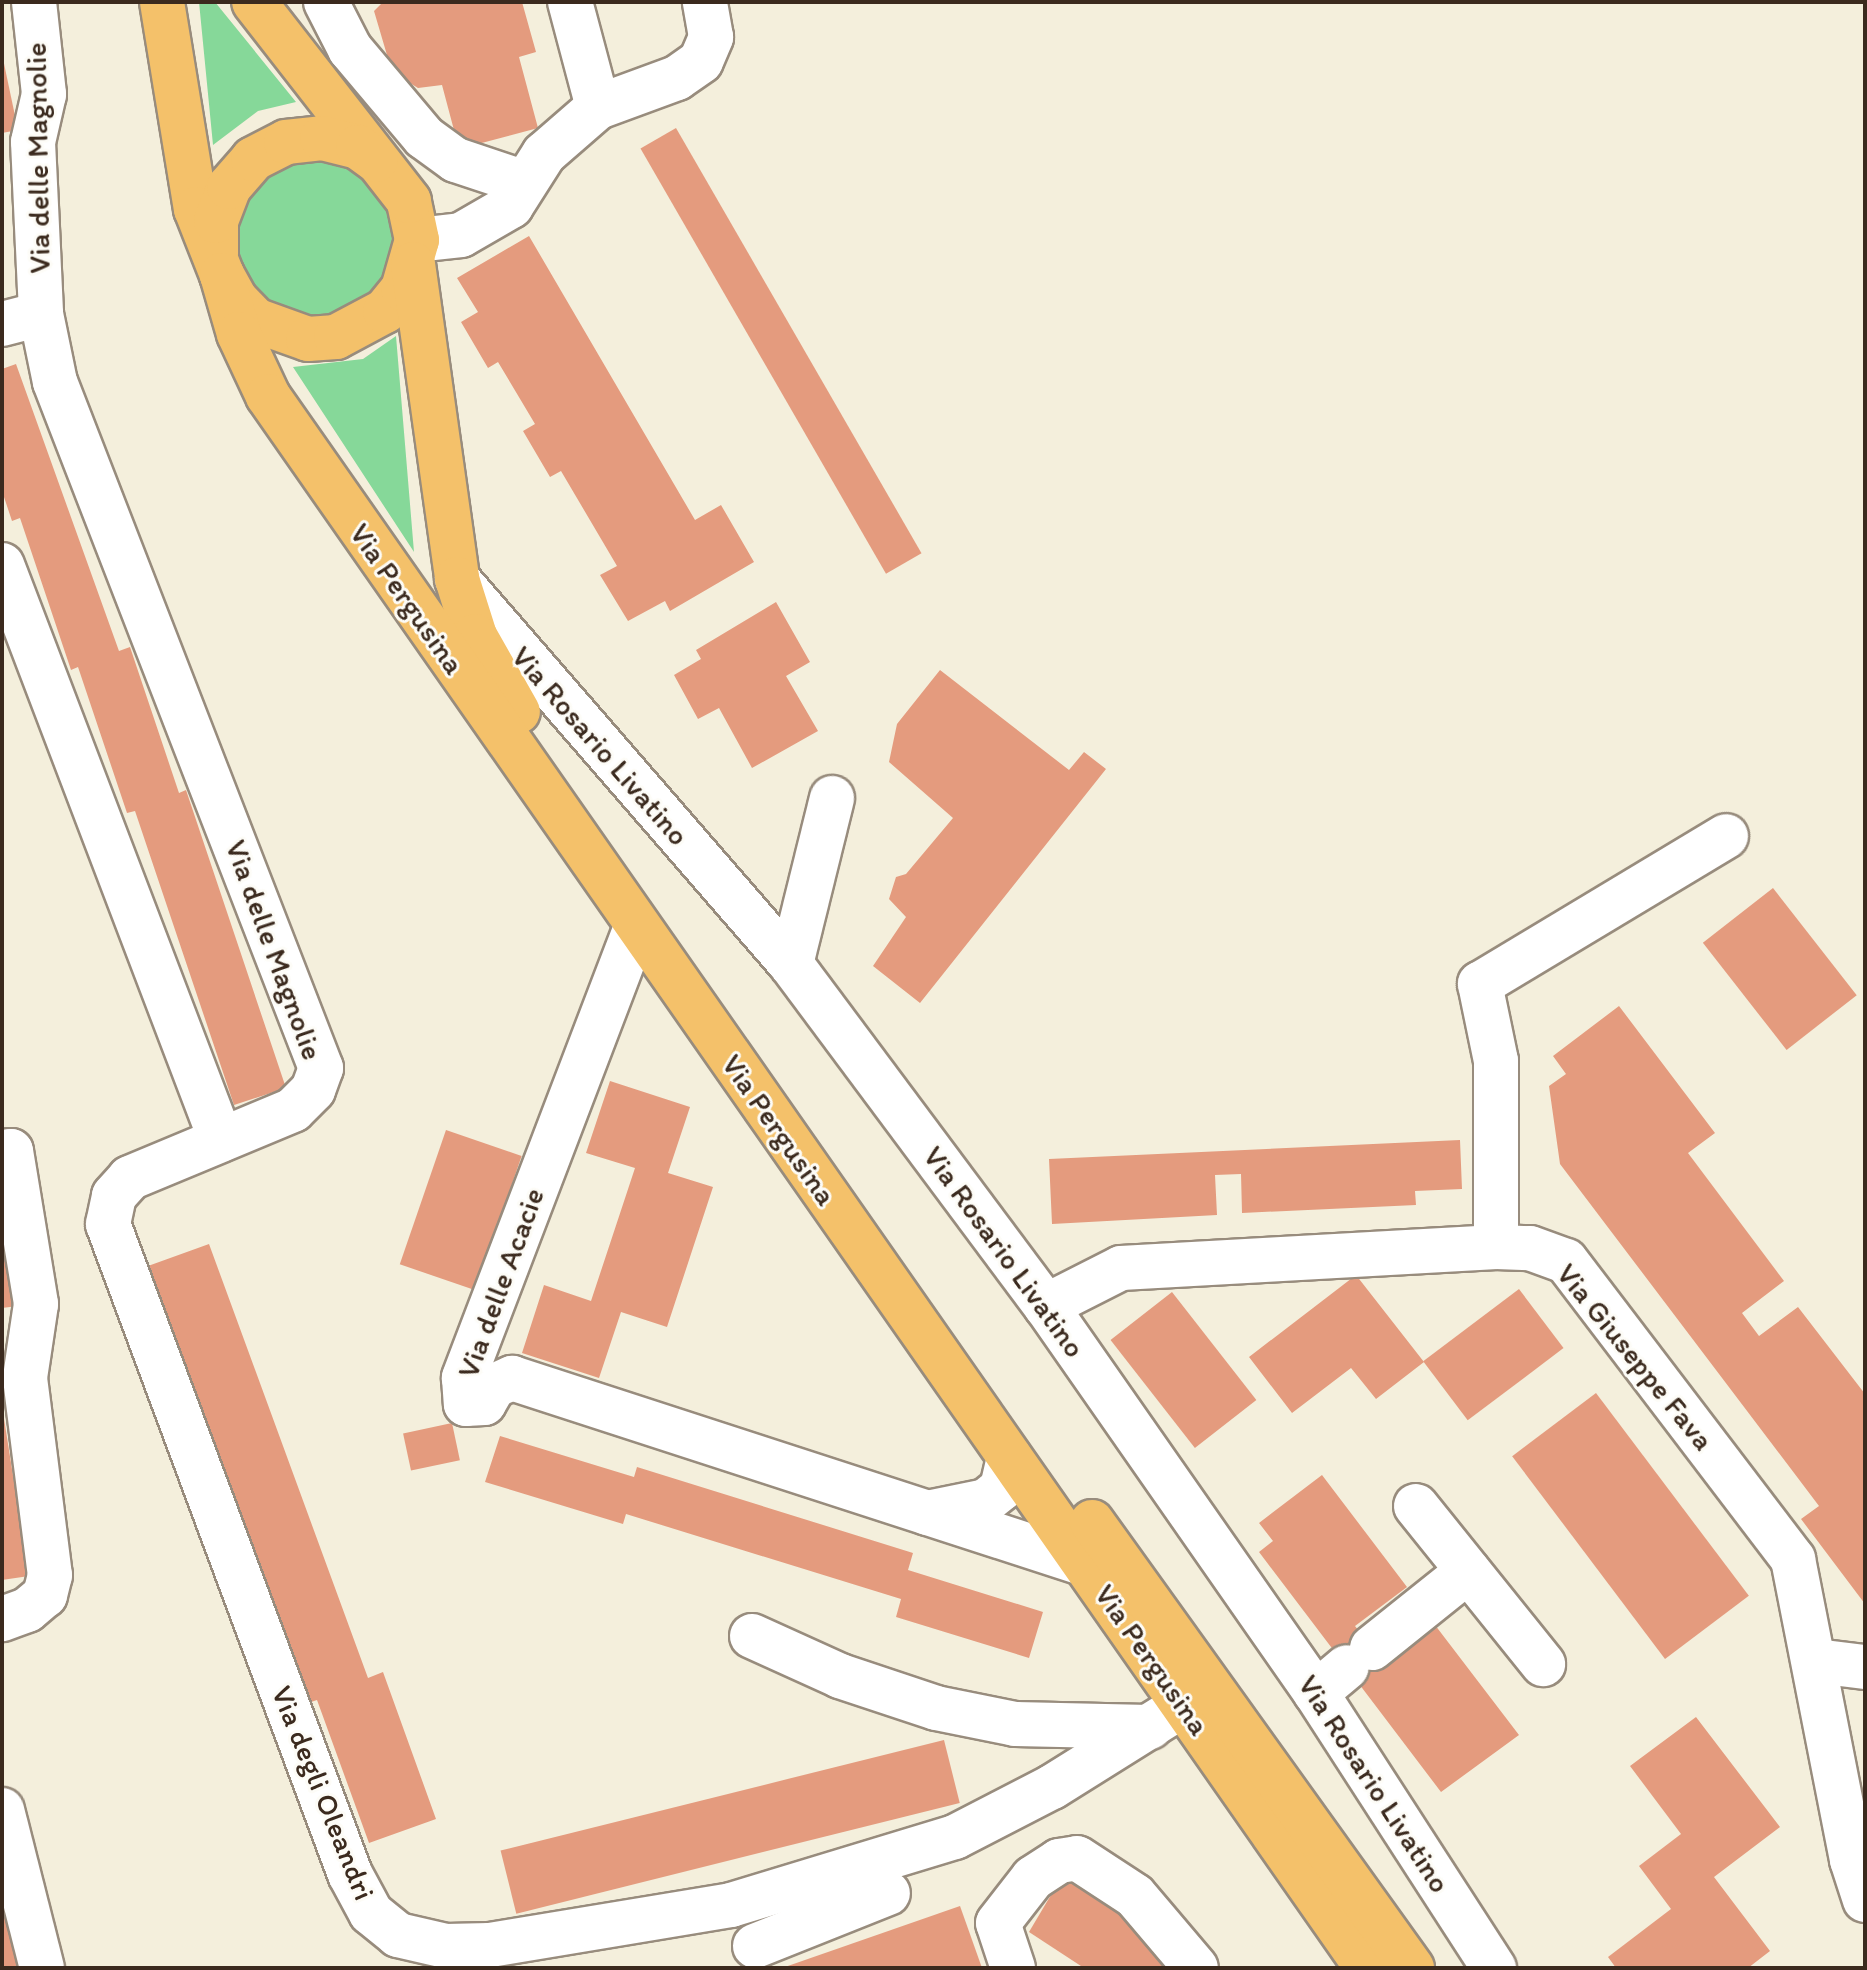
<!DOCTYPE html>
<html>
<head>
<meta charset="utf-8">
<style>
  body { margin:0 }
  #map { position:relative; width:1867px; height:1970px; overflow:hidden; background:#f4efdc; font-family:Itim,sans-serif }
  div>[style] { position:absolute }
  .green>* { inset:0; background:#86d899 }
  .round { border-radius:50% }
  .building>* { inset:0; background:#e49b7e; transform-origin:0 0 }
  .roads { filter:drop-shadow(2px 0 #988c7d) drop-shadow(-2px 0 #988c7d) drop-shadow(0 2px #988c7d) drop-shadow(0 -2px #988c7d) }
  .minor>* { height:44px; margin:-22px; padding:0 22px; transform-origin:22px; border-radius:22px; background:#fff }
  .major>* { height:44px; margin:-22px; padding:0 22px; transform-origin:22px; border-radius:22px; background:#f4c16a }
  span { translate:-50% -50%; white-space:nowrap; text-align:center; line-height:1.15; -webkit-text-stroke:6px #fdfcf7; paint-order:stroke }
  .street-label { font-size:30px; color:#3b2a1e }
  .frame { position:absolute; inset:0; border:4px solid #3b2a1e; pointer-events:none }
</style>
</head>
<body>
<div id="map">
  <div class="green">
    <i style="clip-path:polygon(199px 2px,215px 2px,296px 102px,258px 111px,213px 145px)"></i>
    <i class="round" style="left:235px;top:159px;width:158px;height:158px"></i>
    <i style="clip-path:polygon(396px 336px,414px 552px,293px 367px,363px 359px)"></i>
  </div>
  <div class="building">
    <i style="clip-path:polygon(383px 2px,522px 2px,536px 52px,519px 57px,538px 128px,459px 149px,442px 85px,418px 88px,392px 72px,374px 11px)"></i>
    <i style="clip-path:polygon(2px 54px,18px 130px,2px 133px)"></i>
    <i style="left:676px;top:128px;width:491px;height:41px;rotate:60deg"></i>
    <i style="clip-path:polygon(529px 236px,695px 520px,721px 505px,754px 562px,670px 611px,665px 601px,628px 621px,600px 575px,617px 566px,561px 471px,550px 477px,523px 431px,535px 424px,498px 362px,488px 368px,461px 322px,478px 312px,457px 278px)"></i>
    <i style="clip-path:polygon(16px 364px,119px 651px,130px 647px,179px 793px,186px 790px,286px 1088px,234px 1105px,135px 811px,127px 813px,78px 667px,71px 670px,20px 518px,12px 521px,2px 491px,2px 369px)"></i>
    <i style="clip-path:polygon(776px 602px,810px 662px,786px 676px,818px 731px,752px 768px,719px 708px,698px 719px,674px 675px,701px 659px,696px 650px)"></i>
    <i style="clip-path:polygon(940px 670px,1069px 770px,1084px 752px,1106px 769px,920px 1003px,873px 966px,906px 917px,889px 899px,896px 877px,906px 874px,953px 818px,889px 762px,897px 724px)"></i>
    <i style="left:1773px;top:888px;width:136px;height:89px;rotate:52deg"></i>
    <i style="clip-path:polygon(1619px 1006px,1715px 1133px,1688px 1153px,1784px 1281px,1742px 1313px,1759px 1336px,1798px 1307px,1865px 1394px,1865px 1604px,1801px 1519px,1819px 1506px,1560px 1164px,1549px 1086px,1566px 1074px,1553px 1056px)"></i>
    <i style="clip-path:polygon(610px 1081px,690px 1107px,668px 1173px,713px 1187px,667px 1327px,621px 1312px,599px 1378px,522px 1353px,544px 1285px,591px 1301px,635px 1168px,586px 1153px)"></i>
    <i style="left:446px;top:1130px;width:80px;height:142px;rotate:19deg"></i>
    <i style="clip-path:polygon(1460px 1140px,1462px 1189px,1415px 1191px,1416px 1205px,1242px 1213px,1241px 1174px,1215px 1175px,1217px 1215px,1052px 1224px,1049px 1159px)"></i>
    <i style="clip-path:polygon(2px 1205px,18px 1306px,2px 1308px)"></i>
    <i style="clip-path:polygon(209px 1244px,368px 1678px,383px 1672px,436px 1819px,369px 1843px,317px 1700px,308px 1703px,148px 1266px)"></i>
    <i style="clip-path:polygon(1356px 1275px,1424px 1362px,1376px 1399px,1351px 1368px,1292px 1413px,1249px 1357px)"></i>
    <i style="left:1519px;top:1289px;width:74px;height:120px;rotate:53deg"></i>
    <i style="left:1172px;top:1292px;width:137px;height:78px;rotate:52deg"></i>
    <i style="left:1596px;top:1393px;width:254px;height:105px;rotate:53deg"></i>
    <i style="clip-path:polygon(2px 1406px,29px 1576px,2px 1580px)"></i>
    <i style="left:452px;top:1423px;width:38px;height:50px;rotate:78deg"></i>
    <i style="clip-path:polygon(500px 1436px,634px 1477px,637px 1467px,913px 1553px,908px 1570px,1043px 1612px,1029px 1658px,896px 1617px,901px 1599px,626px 1514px,623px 1524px,485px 1482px)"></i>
    <i style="clip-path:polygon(1322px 1475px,1407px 1587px,1355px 1626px,1384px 1663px,1435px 1625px,1519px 1735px,1441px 1792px,1259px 1552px,1273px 1541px,1259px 1523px)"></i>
    <i style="clip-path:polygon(1696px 1717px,1780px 1827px,1714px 1877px,1770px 1951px,1748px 1968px,1616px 1968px,1608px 1957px,1671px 1909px,1639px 1866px,1681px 1834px,1630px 1766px)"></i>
    <i style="left:944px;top:1740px;width:65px;height:457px;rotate:76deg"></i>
    <i style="clip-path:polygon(1064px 1873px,1116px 1907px,1168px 1968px,1084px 1968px,1029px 1932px)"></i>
    <i style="clip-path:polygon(2px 1892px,22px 1968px,2px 1968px)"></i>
    <i style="clip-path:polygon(960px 1906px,982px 1968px,782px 1968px)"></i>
  </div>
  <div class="roads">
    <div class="minor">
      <i style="left:34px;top:2px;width:93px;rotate:83.8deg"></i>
      <i style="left:44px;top:94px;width:49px;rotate:102.9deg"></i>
      <i style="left:33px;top:142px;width:172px;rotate:87.3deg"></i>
      <i style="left:326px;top:2px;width:53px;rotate:62.9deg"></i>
      <i style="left:350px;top:49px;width:115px;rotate:49.9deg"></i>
      <i style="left:424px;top:137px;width:39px;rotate:36deg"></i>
      <i style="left:456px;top:160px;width:70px;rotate:18.4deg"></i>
      <i style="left:598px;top:107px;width:84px;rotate:-20.2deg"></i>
      <i style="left:677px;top:78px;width:29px;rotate:-35deg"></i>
      <i style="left:701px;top:61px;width:26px;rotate:-67deg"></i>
      <i style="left:711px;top:37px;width:36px;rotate:-100deg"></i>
      <i style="left:417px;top:240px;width:44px;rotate:-6.5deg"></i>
      <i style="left:461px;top:235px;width:58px;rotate:-30.1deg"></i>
      <i style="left:511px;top:206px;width:62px;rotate:-57.6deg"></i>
      <i style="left:544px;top:154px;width:72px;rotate:-41deg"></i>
      <i style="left:598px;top:107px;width:109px;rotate:-104.9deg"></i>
      <i style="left:2px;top:324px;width:40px;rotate:-14.4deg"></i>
      <i style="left:41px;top:314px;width:69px;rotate:78.4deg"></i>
      <i style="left:55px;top:382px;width:736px;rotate:68.81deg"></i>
      <i style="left:321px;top:1068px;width:23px;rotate:110deg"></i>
      <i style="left:313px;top:1090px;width:28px;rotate:135deg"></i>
      <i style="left:293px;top:1110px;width:177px;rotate:157.4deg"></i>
      <i style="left:130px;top:1178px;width:24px;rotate:132deg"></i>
      <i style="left:114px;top:1196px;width:29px;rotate:102deg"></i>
      <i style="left:108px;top:1224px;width:694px;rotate:69.58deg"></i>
      <i style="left:350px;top:1874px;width:44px;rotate:61.7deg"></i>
      <i style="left:371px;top:1913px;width:35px;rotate:39deg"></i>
      <i style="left:398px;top:1935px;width:49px;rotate:12.9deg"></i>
      <i style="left:446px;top:1946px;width:44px;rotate:-1.3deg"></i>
      <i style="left:490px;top:1945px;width:244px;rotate:-9.4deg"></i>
      <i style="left:731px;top:1905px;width:234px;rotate:-16.9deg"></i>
      <i style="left:955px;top:1837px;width:109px;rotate:-27.3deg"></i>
      <i style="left:1052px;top:1787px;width:155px;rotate:-32deg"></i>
      <i style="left:2px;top:565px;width:615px;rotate:69.15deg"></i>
      <i style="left:457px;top:579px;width:510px;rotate:49.06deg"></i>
      <i style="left:791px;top:964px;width:427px;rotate:53.3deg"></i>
      <i style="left:1046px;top:1306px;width:472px;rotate:55.1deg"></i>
      <i style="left:1316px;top:1693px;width:328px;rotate:57.1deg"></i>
      <i style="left:636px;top:927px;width:483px;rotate:110.9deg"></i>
      <i style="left:464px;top:1378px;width:26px;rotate:86deg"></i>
      <i style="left:466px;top:1404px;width:18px;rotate:-3deg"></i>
      <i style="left:484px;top:1403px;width:20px;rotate:-60deg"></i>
      <i style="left:494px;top:1386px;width:20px;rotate:-24deg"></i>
      <i style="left:512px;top:1378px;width:602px;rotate:17.98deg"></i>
      <i style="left:791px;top:964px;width:171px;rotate:-76.1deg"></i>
      <i style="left:2px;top:1152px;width:9px;rotate:-6deg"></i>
      <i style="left:11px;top:1151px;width:155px;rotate:80.7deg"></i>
      <i style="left:36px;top:1304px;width:75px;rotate:98.5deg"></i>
      <i style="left:25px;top:1378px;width:199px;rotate:82.8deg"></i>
      <i style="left:50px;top:1575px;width:21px;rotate:104deg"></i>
      <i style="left:45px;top:1595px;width:23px;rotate:140deg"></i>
      <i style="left:27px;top:1610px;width:27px;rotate:160deg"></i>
      <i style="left:1496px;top:1247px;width:186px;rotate:-90deg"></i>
      <i style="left:1496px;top:1061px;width:79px;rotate:-101.7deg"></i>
      <i style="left:1480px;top:984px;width:287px;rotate:-31deg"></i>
      <i style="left:1046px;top:1306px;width:84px;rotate:-26.9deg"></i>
      <i style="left:1121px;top:1268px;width:376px;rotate:-3.2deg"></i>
      <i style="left:1496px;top:1247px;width:34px;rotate:2deg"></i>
      <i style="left:1530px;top:1248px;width:38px;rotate:20deg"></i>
      <i style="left:1566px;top:1261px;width:375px;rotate:52.7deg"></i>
      <i style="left:1793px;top:1559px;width:307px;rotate:78.9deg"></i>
      <i style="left:1852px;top:1860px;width:42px;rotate:72deg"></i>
      <i style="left:1416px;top:1506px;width:203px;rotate:51.2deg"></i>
      <i style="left:927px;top:1513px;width:60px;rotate:-11.5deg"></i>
      <i style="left:986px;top:1501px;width:21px;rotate:-39deg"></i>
      <i style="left:1002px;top:1488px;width:32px;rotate:-77deg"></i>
      <i style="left:752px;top:1636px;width:97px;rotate:24.4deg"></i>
      <i style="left:840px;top:1676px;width:101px;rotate:18.4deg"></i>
      <i style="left:936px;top:1708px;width:81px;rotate:11.4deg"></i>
      <i style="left:1015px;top:1724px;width:135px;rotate:1.3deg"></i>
      <i style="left:1372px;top:1648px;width:123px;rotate:-38.7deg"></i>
      <i style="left:1816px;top:1661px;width:49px;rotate:7deg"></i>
      <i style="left:1316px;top:1693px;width:40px;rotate:-40deg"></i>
      <i style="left:2px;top:1810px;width:163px;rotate:75.8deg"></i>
      <i style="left:755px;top:1946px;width:143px;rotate:-21.7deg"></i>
      <i style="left:1013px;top:1968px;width:47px;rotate:-108.4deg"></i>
      <i style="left:998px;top:1923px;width:57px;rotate:-52.1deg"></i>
      <i style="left:1033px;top:1878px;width:31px;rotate:-33deg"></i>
      <i style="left:1059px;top:1861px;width:18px;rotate:-9deg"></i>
      <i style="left:1077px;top:1858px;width:69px;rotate:33.2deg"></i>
      <i style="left:1135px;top:1896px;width:94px;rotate:49.7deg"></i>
    </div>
    <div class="major">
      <i style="left:162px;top:2px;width:210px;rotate:80.7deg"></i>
      <i style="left:196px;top:209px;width:71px;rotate:68.5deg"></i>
      <i style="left:222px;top:275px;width:29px;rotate:61deg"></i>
      <i style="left:236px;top:300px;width:28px;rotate:46deg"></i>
      <i style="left:255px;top:320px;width:56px;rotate:19.7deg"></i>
      <i style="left:308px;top:339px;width:28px;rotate:-4deg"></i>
      <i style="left:336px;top:337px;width:55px;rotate:-28deg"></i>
      <i style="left:385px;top:311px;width:28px;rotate:-51deg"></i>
      <i style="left:403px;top:289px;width:51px;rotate:-74.1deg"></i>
      <i style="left:417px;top:240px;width:40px;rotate:-102deg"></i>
      <i style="left:409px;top:201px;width:252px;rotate:-127.9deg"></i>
      <i style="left:216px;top:254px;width:33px;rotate:-90deg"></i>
      <i style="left:216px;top:221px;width:36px;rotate:-69deg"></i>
      <i style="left:229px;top:187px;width:37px;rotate:-49deg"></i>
      <i style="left:253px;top:159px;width:37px;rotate:-27deg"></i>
      <i style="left:286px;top:142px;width:36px;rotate:-6deg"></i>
      <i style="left:322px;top:138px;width:37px;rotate:14deg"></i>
      <i style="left:358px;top:147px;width:22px;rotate:36deg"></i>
      <i style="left:413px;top:264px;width:318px;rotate:82deg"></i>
      <i style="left:457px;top:579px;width:60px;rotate:72.5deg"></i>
      <i style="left:475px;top:636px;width:87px;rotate:60.5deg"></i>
      <i style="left:222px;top:275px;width:61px;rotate:73.9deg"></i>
      <i style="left:239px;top:334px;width:68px;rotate:64.9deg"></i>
      <i style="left:268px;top:396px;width:1918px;rotate:55.04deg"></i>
      <i style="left:1092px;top:1522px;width:549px;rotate:54.34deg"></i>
    </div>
  </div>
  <div class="street-label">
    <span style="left:38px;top:158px;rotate:-91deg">Via delle Magnolie</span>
    <span style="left:407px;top:599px;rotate:55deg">Via Pergusina</span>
    <span style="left:600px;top:746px;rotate:49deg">Via Rosario Livatino</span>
    <span style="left:274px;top:950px;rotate:70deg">Via delle Magnolie</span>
    <span style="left:779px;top:1130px;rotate:55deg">Via Pergusina</span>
    <span style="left:1004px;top:1252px;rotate:54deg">Via Rosario Livatino</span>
    <span style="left:501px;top:1283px;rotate:-70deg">Via delle Acacie</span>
    <span style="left:1635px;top:1357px;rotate:51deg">Via Giuseppe Fava</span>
    <span style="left:1152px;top:1660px;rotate:55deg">Via Pergusina</span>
    <span style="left:1374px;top:1784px;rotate:57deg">Via Rosario Livatino</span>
    <span style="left:323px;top:1793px;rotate:68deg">Via degli Oleandri</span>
  </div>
  <div class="frame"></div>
</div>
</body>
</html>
